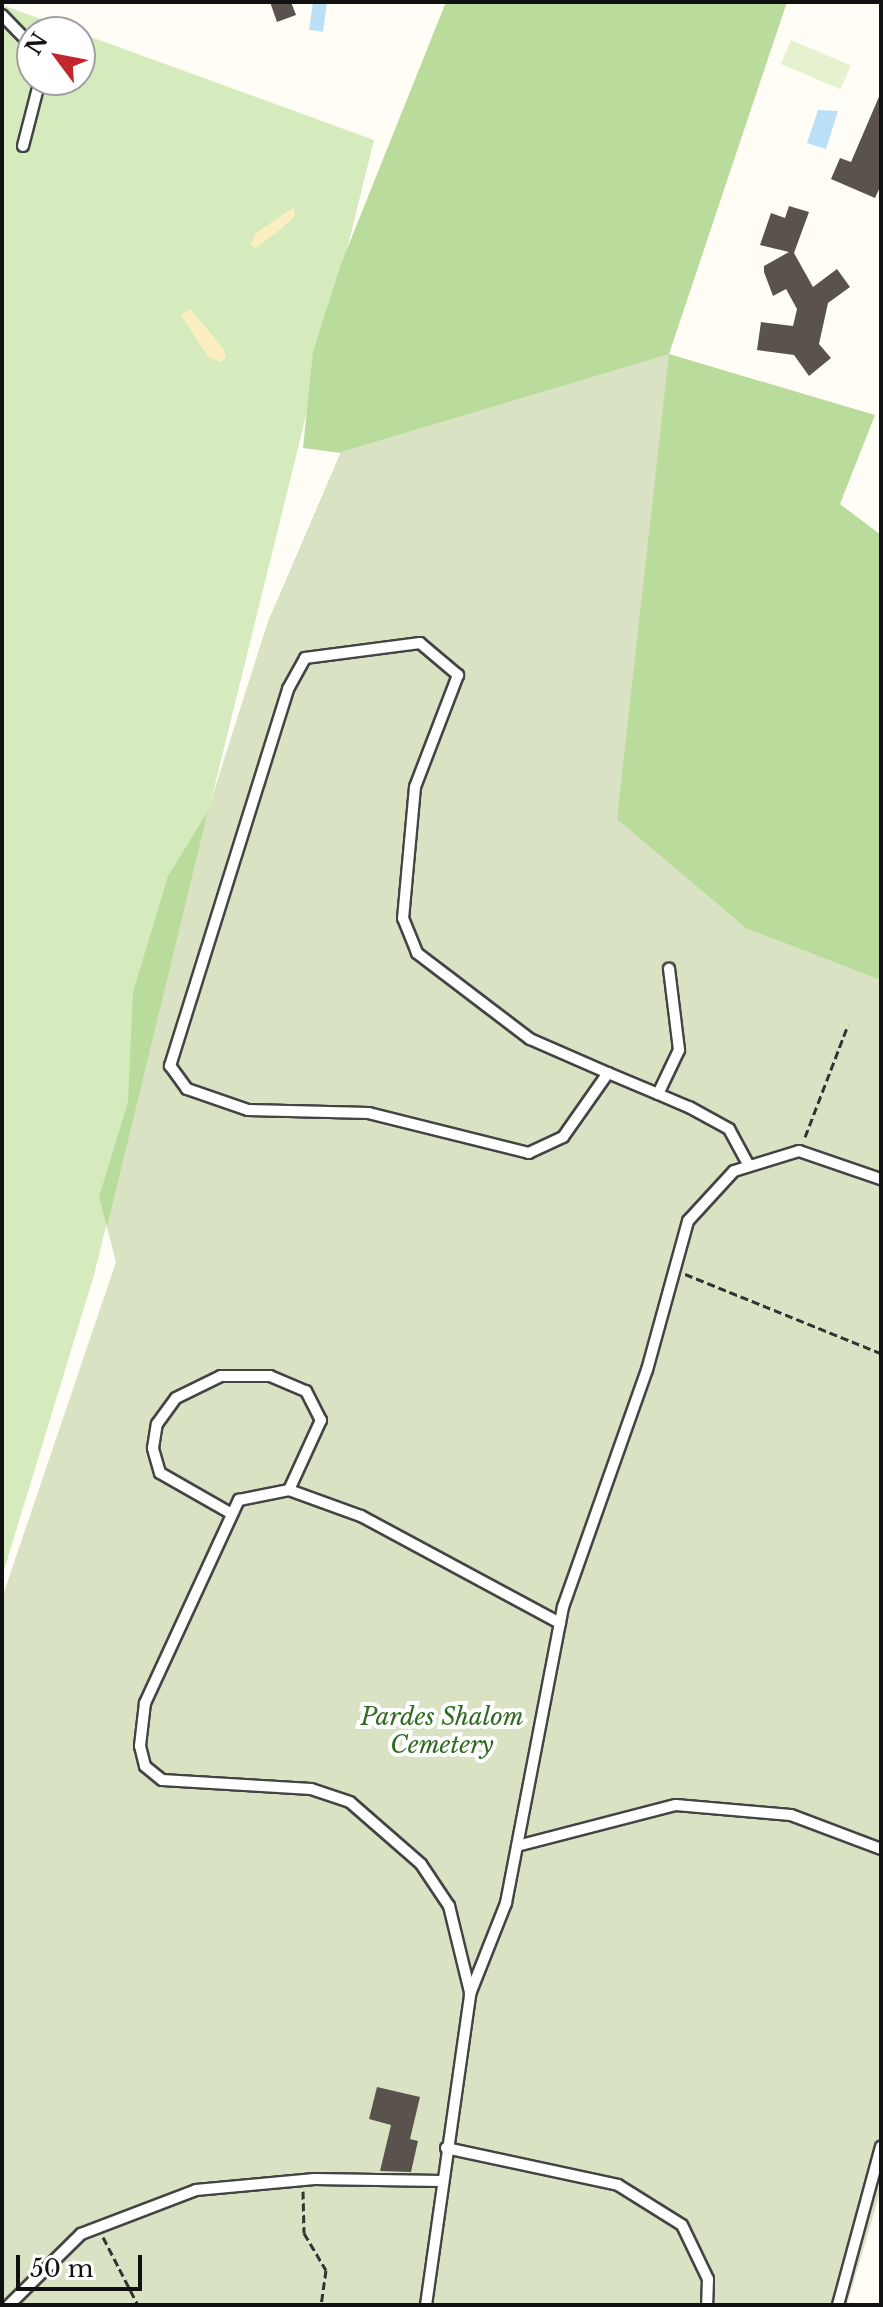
<!DOCTYPE html>
<html>
<head>
<meta charset="utf-8">
<style>
  body { margin:0 }
  #map { position:relative; width:883px; height:2307px; overflow:hidden; background:#fffdf5; font-family:"Libre Baskerville",serif }
  div>[style] { position:absolute }
  .green>* { inset:0; background:#d5ebbd }
  .forest>* { inset:0; background:#b9dc9c }
  .sand>* { inset:0; background:#fbeec1 }
  .cemetery>* { inset:0; background:#d9e3c4 }
  .pitch>* { inset:0; background:#e6f2cf; transform-origin:0 0 }
  .water>* { inset:0; background:#b9e0f7; transform-origin:0 0 }
  .building>* { inset:0; background:#5a524d }
  .path>* { height:3px; margin-top:-1.5px; transform-origin:0; background:repeating-linear-gradient(90deg,#333 0 8px,transparent 0 12px) }
  .roads { filter:drop-shadow(2px 0 #444) drop-shadow(-2px 0 #444) drop-shadow(0 2px #444) drop-shadow(0 -2px #444) }
  .service>* { height:10px; margin:-5px; padding:0 5px; transform-origin:5px; border-radius:5px; background:#fff }
  span { translate:-50% -50%; white-space:nowrap; text-align:center; line-height:1.15; -webkit-text-stroke:8px #fff; paint-order:stroke }
  .park-label { font-size:24px; color:#2f6b1f; font-style:italic }
  .frame { position:absolute; inset:0; border:4px solid #111; pointer-events:none }
  .north { position:absolute; left:16px; top:16px; width:80px; height:80px; box-sizing:border-box; background:#fff; border:2px solid #a0a0a0; border-radius:50%; rotate:302deg; font-size:22px; font-weight:700; line-height:32px; text-align:center; color:#111 }
  .north::after { content:''; display:block; margin:auto; width:28px; height:36px; background:#c4262e; clip-path:polygon(50% 0,100% 100%,50% 72%,0 100%) }
  .scale { position:absolute; left:16px; top:2255px; width:126px; height:36px; box-sizing:border-box; border:4px solid #111; border-top:0; padding-left:10px; font-size:24px; line-height:28px; white-space:nowrap; color:#111; -webkit-text-stroke:6px #fff; paint-order:stroke }
</style>
</head>
<body>
<div id="map">
  <div class="green">
    <i style="clip-path:polygon(2px 5px,77px 32px,32px 32px,32px 80px,80px 80px,80px 33px,374px 140px,94px 1275px,2px 1577px)"></i>
  </div>
  <div class="forest">
    <i style="clip-path:polygon(446px 2px,787px 2px,669px 354px,875px 415px,840px 504px,881px 535px,881px 1002px,126px 1297px,99px 1197px,128px 1102px,133px 992px,168px 876px,208px 811px,268px 622px,341px 453px,303px 448px,313px 352px,341px 264px)"></i>
  </div>
  <div class="sand">
    <i style="clip-path:polygon(294px 207px,295px 216px,281px 229px,256px 248px,250px 245px,256px 233px)"></i>
    <i style="clip-path:polygon(190px 309px,223px 348px,226px 357px,220px 362px,208px 357px,181px 315px)"></i>
  </div>
  <div class="cemetery">
    <i style="clip-path:polygon(669px 354px,617px 819px,746px 928px,881px 980px,881px 2189px,847px 2305px,2px 2305px,2px 1598px,116px 1262px,107px 1227px,208px 811px,268px 622px,341px 452px)"></i>
  </div>
  <div class="pitch">
    <i style="left:791px;top:40px;width:65px;height:26px;rotate:23deg"></i>
  </div>
  <div class="water">
    <i style="left:313px;top:2px;width:14px;height:28px;rotate:8deg"></i>
    <i style="clip-path:polygon(818px 110px,838px 111px,826px 149px,807px 143px)"></i>
  </div>
  <div class="building">
    <i style="clip-path:polygon(270px 2px,291px 2px,296px 15px,277px 22px)"></i>
    <i style="clip-path:polygon(881px 92px,881px 185px,875px 198px,831px 179px,840px 158px,851px 162px)"></i>
    <i style="clip-path:polygon(789px 206px,809px 212px,794px 253px,813px 287px,837px 269px,850px 287px,828px 303px,819px 344px,831px 358px,809px 376px,794px 355px,757px 350px,761px 322px,793px 326px,797px 309px,786px 289px,773px 296px,764px 272px,764px 266px,789px 252px,760px 245px,771px 213px,785px 218px)"></i>
    <i style="clip-path:polygon(377px 2087px,420px 2097px,410px 2139px,418px 2141px,411px 2172px,380px 2171px,391px 2125px,369px 2119px)"></i>
  </div>
  <div class="path">
    <i style="left:805px;top:1137px;width:120px;rotate:-69deg"></i>
    <i style="left:685px;top:1274px;width:211px;rotate:22deg"></i>
    <i style="left:303px;top:2191px;width:42px;rotate:88.6deg"></i>
    <i style="left:304px;top:2233px;width:43px;rotate:59.3deg"></i>
    <i style="left:326px;top:2270px;width:35px;rotate:98deg"></i>
    <i style="left:103px;top:2237px;width:76px;rotate:62.8deg"></i>
  </div>
  <div class="roads">
    <div class="service">
      <i style="left:2px;top:15px;width:43px;rotate:45.9deg"></i>
      <i style="left:23px;top:146px;width:68px;rotate:-75.6deg"></i>
      <i style="left:608px;top:1073px;width:78px;rotate:125.1deg"></i>
      <i style="left:563px;top:1137px;width:38px;rotate:155deg"></i>
      <i style="left:529px;top:1153px;width:165px;rotate:-166deg"></i>
      <i style="left:369px;top:1113px;width:121px;rotate:-178.6deg"></i>
      <i style="left:248px;top:1110px;width:65px;rotate:-161deg"></i>
      <i style="left:187px;top:1089px;width:29px;rotate:-126deg"></i>
      <i style="left:170px;top:1066px;width:395px;rotate:-72.6deg"></i>
      <i style="left:288px;top:689px;width:35px;rotate:-61deg"></i>
      <i style="left:305px;top:658px;width:116px;rotate:-7.4deg"></i>
      <i style="left:420px;top:643px;width:50px;rotate:40.1deg"></i>
      <i style="left:458px;top:675px;width:120px;rotate:111deg"></i>
      <i style="left:415px;top:787px;width:132px;rotate:95.2deg"></i>
      <i style="left:403px;top:918px;width:38px;rotate:68deg"></i>
      <i style="left:417px;top:953px;width:142px;rotate:37.3deg"></i>
      <i style="left:530px;top:1039px;width:85px;rotate:23.6deg"></i>
      <i style="left:608px;top:1073px;width:54px;rotate:22.8deg"></i>
      <i style="left:658px;top:1094px;width:34px;rotate:23deg"></i>
      <i style="left:689px;top:1107px;width:46px;rotate:28.8deg"></i>
      <i style="left:729px;top:1129px;width:42px;rotate:61.6deg"></i>
      <i style="left:658px;top:1094px;width:49px;rotate:-64.5deg"></i>
      <i style="left:679px;top:1050px;width:82px;rotate:-97deg"></i>
      <i style="left:232px;top:1514px;width:83px;rotate:-150.3deg"></i>
      <i style="left:160px;top:1473px;width:26px;rotate:-106deg"></i>
      <i style="left:153px;top:1448px;width:24px;rotate:-81deg"></i>
      <i style="left:157px;top:1424px;width:32px;rotate:-54deg"></i>
      <i style="left:176px;top:1398px;width:50px;rotate:-26.1deg"></i>
      <i style="left:221px;top:1376px;width:49px"></i>
      <i style="left:270px;top:1376px;width:39px;rotate:23deg"></i>
      <i style="left:306px;top:1391px;width:33px;rotate:63deg"></i>
      <i style="left:321px;top:1420px;width:77px;rotate:114.6deg"></i>
      <i style="left:517px;top:1846px;width:164px;rotate:-14.5deg"></i>
      <i style="left:676px;top:1805px;width:115px;rotate:5deg"></i>
      <i style="left:791px;top:1815px;width:96px;rotate:20.7deg"></i>
      <i style="left:470px;top:1992px;width:89px;rotate:-103.7deg"></i>
      <i style="left:449px;top:1906px;width:50px;rotate:-123.7deg"></i>
      <i style="left:421px;top:1864px;width:94px;rotate:-138.9deg"></i>
      <i style="left:350px;top:1802px;width:41px;rotate:-161.6deg"></i>
      <i style="left:311px;top:1789px;width:149px;rotate:-176.5deg"></i>
      <i style="left:162px;top:1780px;width:22px;rotate:-141deg"></i>
      <i style="left:145px;top:1766px;width:21px;rotate:-104deg"></i>
      <i style="left:140px;top:1746px;width:43px;rotate:-83.4deg"></i>
      <i style="left:145px;top:1703px;width:224px;rotate:-65.2deg"></i>
      <i style="left:239px;top:1500px;width:51px;rotate:-11.3deg"></i>
      <i style="left:289px;top:1490px;width:77px;rotate:19.9deg"></i>
      <i style="left:361px;top:1516px;width:226px;rotate:28.3deg"></i>
      <i style="left:446px;top:2148px;width:176px;rotate:12.1deg"></i>
      <i style="left:618px;top:2185px;width:75px;rotate:32deg"></i>
      <i style="left:682px;top:2225px;width:60px;rotate:64.3deg"></i>
      <i style="left:708px;top:2279px;width:26px;rotate:92deg"></i>
      <i style="left:9px;top:2305px;width:101px;rotate:-44.6deg"></i>
      <i style="left:81px;top:2234px;width:123px;rotate:-20.9deg"></i>
      <i style="left:196px;top:2190px;width:119px;rotate:-5.3deg"></i>
      <i style="left:314px;top:2179px;width:127px;rotate:0.9deg"></i>
      <i style="left:426px;top:2305px;width:314px;rotate:-81.9deg"></i>
      <i style="left:470px;top:1994px;width:98px;rotate:-68.4deg"></i>
      <i style="left:506px;top:1903px;width:301px;rotate:-79.1deg"></i>
      <i style="left:563px;top:1607px;width:251px;rotate:-70.5deg"></i>
      <i style="left:647px;top:1370px;width:155px;rotate:-74.6deg"></i>
      <i style="left:688px;top:1221px;width:68px;rotate:-47.4deg"></i>
      <i style="left:734px;top:1171px;width:68px;rotate:-17.1deg"></i>
      <i style="left:799px;top:1151px;width:87px;rotate:18.9deg"></i>
      <i style="left:838px;top:2305px;width:164px;rotate:-74.8deg"></i>
    </div>
  </div>
  <div class="park-label">
    <span style="left:442px;top:1731px">Pardes Shalom<br>Cemetery</span>
  </div>
  <div class="frame"></div>
  <div class="north">N</div>
  <div class="scale">50 m</div>
</div>
</body>
</html>
